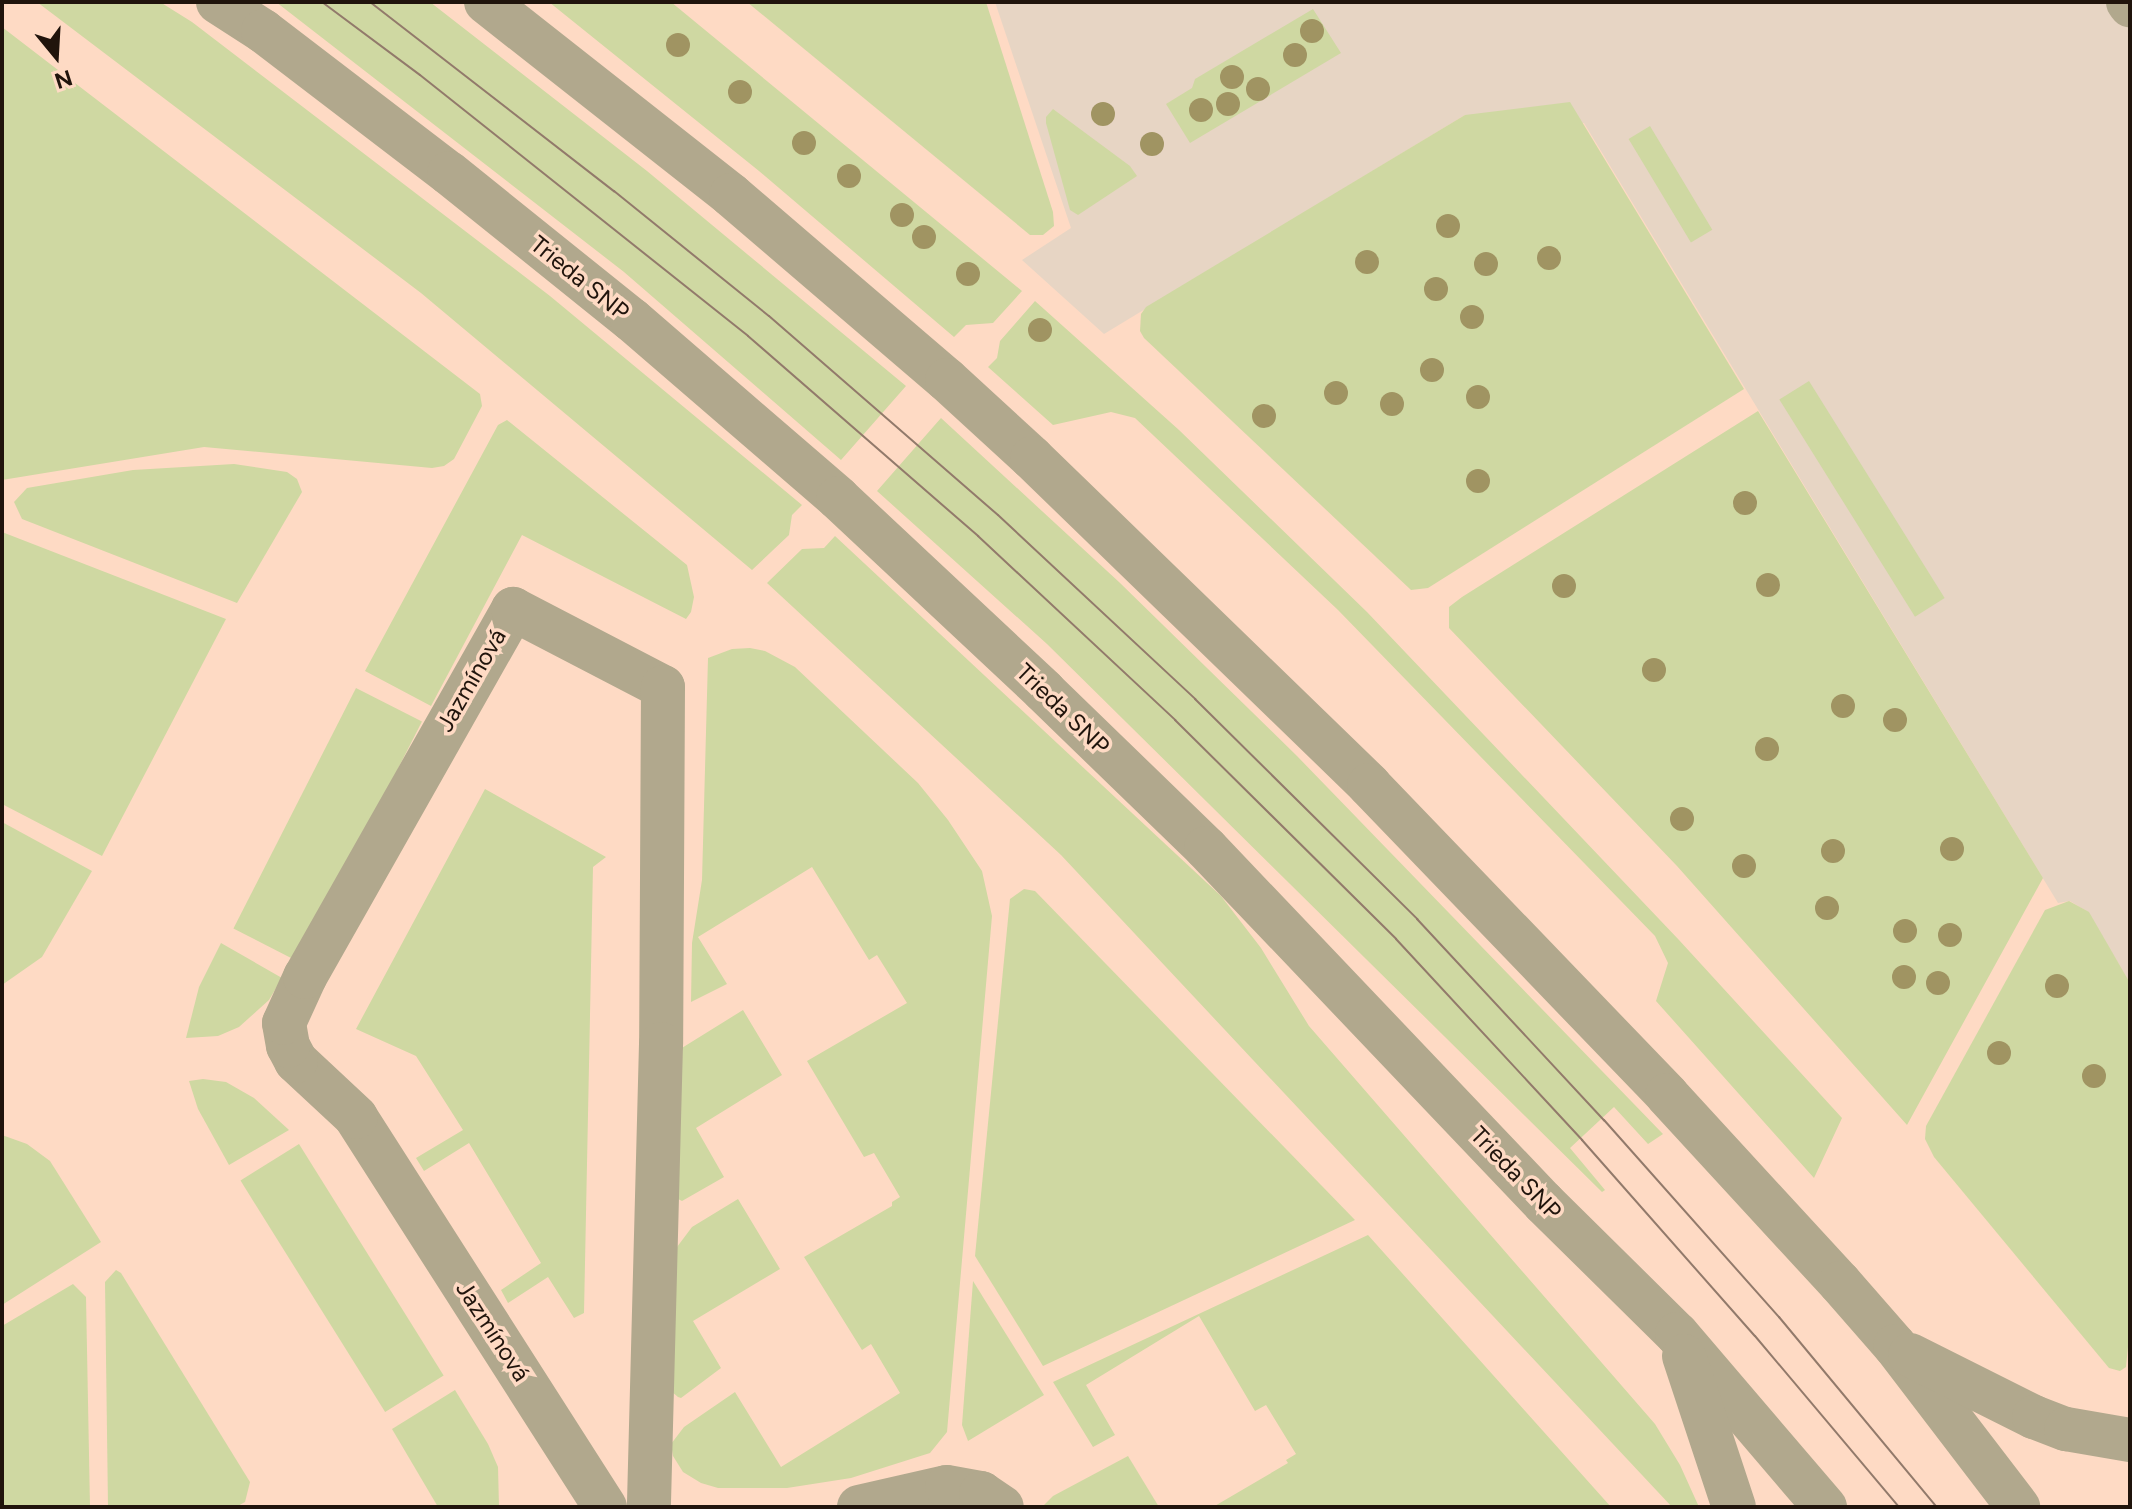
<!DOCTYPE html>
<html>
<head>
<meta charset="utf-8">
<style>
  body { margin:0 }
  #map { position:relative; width:2132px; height:1509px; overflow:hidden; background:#fedac4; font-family:Figtree,sans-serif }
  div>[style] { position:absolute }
  .commercial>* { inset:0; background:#e7d5c4 }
  .green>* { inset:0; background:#cfd8a2; transform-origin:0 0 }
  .minor>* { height:44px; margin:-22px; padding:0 22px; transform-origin:22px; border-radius:22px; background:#b1a88d }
  .tram>* { height:2px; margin:-1px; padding:0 1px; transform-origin:1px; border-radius:1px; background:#927a6b }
  .trees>* { width:24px; height:24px; margin:-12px; border-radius:50%; background:#a09462 }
  span { translate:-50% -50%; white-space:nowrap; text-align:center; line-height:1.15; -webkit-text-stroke:7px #fedac4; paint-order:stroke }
  .street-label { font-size:24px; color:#20140c }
  .frame { position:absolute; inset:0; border:4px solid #20140c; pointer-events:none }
  .north { position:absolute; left:16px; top:16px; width:80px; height:80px; -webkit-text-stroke:6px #fedac4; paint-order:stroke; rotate:162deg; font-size:22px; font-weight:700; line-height:32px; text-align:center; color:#20140c }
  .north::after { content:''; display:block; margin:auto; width:28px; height:36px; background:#20140c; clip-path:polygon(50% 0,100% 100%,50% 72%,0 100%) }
</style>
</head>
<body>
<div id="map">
  <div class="commercial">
    <i style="clip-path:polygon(995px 2px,2128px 2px,2130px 983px,2088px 912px,2070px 901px,2058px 903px,1584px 123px,1465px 115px,1104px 334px,1022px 260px,1071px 228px)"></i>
  </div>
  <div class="green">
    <i style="clip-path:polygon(37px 2px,160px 2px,192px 22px,550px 296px,802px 505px,792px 515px,789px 535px,752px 570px,421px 293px)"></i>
    <i style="clip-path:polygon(276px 2px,430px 2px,647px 171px,906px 386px,841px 460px,624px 272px)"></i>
    <i style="clip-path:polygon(549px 2px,671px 2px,1022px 291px,993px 323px,966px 325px,954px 337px,759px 171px)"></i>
    <i style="clip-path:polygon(747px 2px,986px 2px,1053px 212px,1054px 226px,1043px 235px,1030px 235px)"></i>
    <i style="clip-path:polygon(1313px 9px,1341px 53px,1190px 143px,1166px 104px,1192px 88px,1195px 79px)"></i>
    <i style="clip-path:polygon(2px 27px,480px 394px,482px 406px,454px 459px,444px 466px,432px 468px,204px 447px,2px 480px)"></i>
    <i style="clip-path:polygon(1570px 102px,1744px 389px,1428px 588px,1411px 590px,1144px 338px,1140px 331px,1141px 314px,1146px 307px,1465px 115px)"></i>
    <i style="clip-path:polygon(1053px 109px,1130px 166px,1137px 176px,1078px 215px,1070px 210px,1046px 123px,1046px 117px)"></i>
    <i style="left:1650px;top:126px;width:121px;height:25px;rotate:59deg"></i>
    <i style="clip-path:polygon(1035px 301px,1179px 430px,1367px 612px,1679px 940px,1842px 1118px,1814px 1178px,1656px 1001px,1668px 963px,1655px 936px,1338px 610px,1135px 418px,1111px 412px,1053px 425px,988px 367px,997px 358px,1000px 341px)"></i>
    <i style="left:1809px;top:381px;width:256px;height:35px;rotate:58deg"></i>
    <i style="clip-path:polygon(1758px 411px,2043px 878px,1907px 1125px,1677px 866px,1449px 628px,1449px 607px,1462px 597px)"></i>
    <i style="clip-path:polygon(941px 418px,1119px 582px,1297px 756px,1663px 1134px,1648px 1144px,1614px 1107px,1570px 1148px,1605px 1190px,1602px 1192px,1047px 644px,877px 491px)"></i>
    <i style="clip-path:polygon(507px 420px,687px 565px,694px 597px,691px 612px,686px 619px,522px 535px,431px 706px,365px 671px,498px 425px)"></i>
    <i style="clip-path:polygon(234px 464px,287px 472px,297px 479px,302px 492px,237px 603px,22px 519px,14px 502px,27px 488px,133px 470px)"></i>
    <i style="clip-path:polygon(2px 532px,226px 619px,102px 856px,2px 804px)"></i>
    <i style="clip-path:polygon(835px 536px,1221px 896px,1261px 948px,1309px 1026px,1655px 1424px,1680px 1465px,1699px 1507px,1672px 1507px,1061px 855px,767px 583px,802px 549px,824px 548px)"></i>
    <i style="clip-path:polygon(750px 648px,765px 651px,795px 667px,918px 783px,948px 820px,982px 871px,992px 916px,947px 1432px,930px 1453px,851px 1478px,787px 1488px,718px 1488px,701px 1483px,683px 1472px,673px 1456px,671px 1444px,684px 1427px,735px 1392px,781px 1467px,900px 1393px,871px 1344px,862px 1350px,804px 1257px,892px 1206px,892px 1202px,900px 1197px,874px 1153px,864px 1157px,807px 1061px,907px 1003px,877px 955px,869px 960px,812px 867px,698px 937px,727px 984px,691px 1002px,692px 943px,702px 880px,708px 658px,732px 649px)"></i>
    <i style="left:356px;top:688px;width:74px;height:270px;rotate:27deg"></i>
    <i style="clip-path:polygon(485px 789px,606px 857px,593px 867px,584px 1313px,574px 1318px,548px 1277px,508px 1303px,501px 1290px,541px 1263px,469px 1143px,424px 1171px,416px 1158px,463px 1130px,416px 1056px,356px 1029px)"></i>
    <i style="clip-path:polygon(2px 822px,92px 871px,42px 957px,2px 985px)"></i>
    <i style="clip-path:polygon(1024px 889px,1035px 891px,1355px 1220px,1043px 1366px,975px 1256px,1010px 899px)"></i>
    <i style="clip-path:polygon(2069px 901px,2089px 912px,2130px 983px,2130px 1327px,2126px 1367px,2120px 1371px,2109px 1368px,1934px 1157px,1925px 1139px,1926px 1126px,2045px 910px)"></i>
    <i style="clip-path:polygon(221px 943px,282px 978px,269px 1000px,239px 1027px,218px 1036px,186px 1038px,199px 987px)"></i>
    <i style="clip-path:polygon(743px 1010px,782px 1075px,696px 1128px,724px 1177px,682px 1201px,674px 1197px,677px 1051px)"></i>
    <i style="clip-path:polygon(203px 1079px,226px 1082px,254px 1098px,289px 1130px,229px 1165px,198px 1109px,189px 1081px)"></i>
    <i style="clip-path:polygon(2px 1135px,27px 1144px,50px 1161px,101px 1242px,2px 1305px)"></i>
    <i style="left:299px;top:1144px;width:273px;height:69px;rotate:58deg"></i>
    <i style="clip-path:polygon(738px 1199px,780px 1269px,693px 1321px,721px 1368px,681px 1398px,678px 1397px,671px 1391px,674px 1251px,692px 1227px)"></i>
    <i style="clip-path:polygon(1368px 1235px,1560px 1450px,1611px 1507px,1213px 1507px,1288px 1463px,1286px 1460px,1296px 1454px,1266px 1405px,1255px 1411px,1199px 1316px,1086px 1385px,1115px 1435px,1093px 1447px,1053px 1382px)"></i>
    <i style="clip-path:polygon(116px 1270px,121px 1273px,250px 1482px,245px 1502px,236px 1507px,108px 1507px,105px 1282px)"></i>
    <i style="clip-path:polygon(973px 1281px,1044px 1395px,968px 1441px,962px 1425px)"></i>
    <i style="clip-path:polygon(73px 1284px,86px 1297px,90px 1507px,2px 1507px,2px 1326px)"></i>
    <i style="clip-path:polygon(455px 1390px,488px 1444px,498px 1467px,499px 1507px,438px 1507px,392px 1429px)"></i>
    <i style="clip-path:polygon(1128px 1456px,1159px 1507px,1042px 1507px,1053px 1496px)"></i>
  </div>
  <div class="minor">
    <i style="left:218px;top:2px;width:54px;rotate:32.8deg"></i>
    <i style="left:263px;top:31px;width:234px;rotate:37.4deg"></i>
    <i style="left:449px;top:173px;width:235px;rotate:38.8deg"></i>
    <i style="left:632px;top:320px;width:272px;rotate:40.8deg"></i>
    <i style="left:838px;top:498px;width:282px;rotate:43.1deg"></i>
    <i style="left:1044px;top:691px;width:226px;rotate:44.1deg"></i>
    <i style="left:1206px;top:848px;width:490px;rotate:46.4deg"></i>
    <i style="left:1544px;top:1203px;width:187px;rotate:44.6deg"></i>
    <i style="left:1677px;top:1334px;width:228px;rotate:49.5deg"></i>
    <i style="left:486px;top:2px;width:312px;rotate:38.2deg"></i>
    <i style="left:731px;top:195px;width:284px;rotate:40.6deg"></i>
    <i style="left:947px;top:380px;width:115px;rotate:42.5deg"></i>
    <i style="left:1032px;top:458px;width:470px;rotate:44.1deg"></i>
    <i style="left:1369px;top:785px;width:430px;rotate:46.1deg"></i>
    <i style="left:1667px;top:1095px;width:255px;rotate:47.4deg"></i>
    <i style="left:1840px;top:1283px;width:84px;rotate:48.9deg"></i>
    <i style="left:1895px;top:1346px;width:203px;rotate:52.6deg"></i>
    <i style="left:2128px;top:2px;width:4px;rotate:56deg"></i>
    <i style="left:1910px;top:1355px;width:139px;rotate:26.6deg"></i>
    <i style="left:2034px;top:1417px;width:34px;rotate:21deg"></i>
    <i style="left:2066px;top:1429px;width:65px;rotate:9.8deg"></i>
    <i style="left:1684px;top:1356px;width:159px;rotate:71.7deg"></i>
    <i style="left:605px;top:1507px;width:463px;rotate:-122.6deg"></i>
    <i style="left:356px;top:1117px;width:82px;rotate:-137deg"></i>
    <i style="left:296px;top:1061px;width:17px;rotate:-118deg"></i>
    <i style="left:288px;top:1046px;width:23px;rotate:-100deg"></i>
    <i style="left:284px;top:1023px;width:51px;rotate:-65.5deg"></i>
    <i style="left:305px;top:977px;width:423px;rotate:-60.5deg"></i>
    <i style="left:513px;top:609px;width:169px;rotate:27.5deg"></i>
    <i style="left:663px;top:687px;width:357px;rotate:90.3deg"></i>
    <i style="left:661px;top:1044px;width:463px;rotate:91.5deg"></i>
    <i style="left:859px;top:1507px;width:90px;rotate:-12.8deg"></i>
    <i style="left:947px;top:1487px;width:35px;rotate:10deg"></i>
    <i style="left:981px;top:1493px;width:25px;rotate:34deg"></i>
  </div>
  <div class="tram">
    <i style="left:322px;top:2px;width:122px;rotate:36.7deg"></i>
    <i style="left:420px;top:75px;width:419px;rotate:38.5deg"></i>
    <i style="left:748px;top:336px;width:305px;rotate:41deg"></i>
    <i style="left:978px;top:536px;width:270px;rotate:43deg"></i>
    <i style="left:1175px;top:720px;width:311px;rotate:44.7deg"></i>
    <i style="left:1396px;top:939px;width:274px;rotate:47.2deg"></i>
    <i style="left:1582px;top:1140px;width:261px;rotate:48.6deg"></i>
    <i style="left:1755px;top:1336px;width:224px;rotate:49.9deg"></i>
    <i style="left:370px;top:2px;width:309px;rotate:37.8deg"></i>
    <i style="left:614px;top:191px;width:199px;rotate:38.9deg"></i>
    <i style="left:769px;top:316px;width:303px;rotate:41deg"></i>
    <i style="left:998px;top:515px;width:270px;rotate:43deg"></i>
    <i style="left:1195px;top:699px;width:313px;rotate:44.7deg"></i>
    <i style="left:1417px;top:919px;width:275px;rotate:47.1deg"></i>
    <i style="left:1604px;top:1120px;width:264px;rotate:48.4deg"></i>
    <i style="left:1779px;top:1317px;width:247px;rotate:50.3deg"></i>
  </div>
  <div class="trees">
    <i style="left:1312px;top:31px"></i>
    <i style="left:678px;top:45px"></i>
    <i style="left:1295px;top:55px"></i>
    <i style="left:1232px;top:77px"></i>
    <i style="left:1258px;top:89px"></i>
    <i style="left:740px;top:92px"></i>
    <i style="left:1228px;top:104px"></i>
    <i style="left:1201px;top:110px"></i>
    <i style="left:1103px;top:114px"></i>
    <i style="left:804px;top:143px"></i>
    <i style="left:1152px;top:144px"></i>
    <i style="left:849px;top:176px"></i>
    <i style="left:902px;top:215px"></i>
    <i style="left:1448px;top:226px"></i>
    <i style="left:924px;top:237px"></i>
    <i style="left:1549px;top:258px"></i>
    <i style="left:1367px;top:262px"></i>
    <i style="left:1486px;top:264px"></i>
    <i style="left:968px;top:274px"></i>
    <i style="left:1436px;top:289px"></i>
    <i style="left:1472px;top:317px"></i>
    <i style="left:1040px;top:330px"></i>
    <i style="left:1432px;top:370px"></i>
    <i style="left:1336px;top:393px"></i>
    <i style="left:1478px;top:397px"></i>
    <i style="left:1392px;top:404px"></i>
    <i style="left:1264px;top:416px"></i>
    <i style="left:1478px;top:481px"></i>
    <i style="left:1745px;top:503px"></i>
    <i style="left:1768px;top:585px"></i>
    <i style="left:1564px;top:586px"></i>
    <i style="left:1654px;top:670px"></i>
    <i style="left:1843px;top:706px"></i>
    <i style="left:1895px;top:720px"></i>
    <i style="left:1767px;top:749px"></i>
    <i style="left:1682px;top:819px"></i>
    <i style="left:1952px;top:849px"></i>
    <i style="left:1833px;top:851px"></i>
    <i style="left:1744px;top:866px"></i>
    <i style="left:1827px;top:908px"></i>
    <i style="left:1905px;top:931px"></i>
    <i style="left:1950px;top:935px"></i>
    <i style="left:1904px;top:977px"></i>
    <i style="left:1938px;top:983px"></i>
    <i style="left:2057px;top:986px"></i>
    <i style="left:1999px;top:1053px"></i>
    <i style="left:2094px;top:1076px"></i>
  </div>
  <div class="street-label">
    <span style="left:580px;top:278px;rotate:39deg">Trieda SNP</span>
    <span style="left:471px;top:680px;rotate:-60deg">Jazmínová</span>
    <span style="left:1063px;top:709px;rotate:44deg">Trieda SNP</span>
    <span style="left:1516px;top:1173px;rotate:46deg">Trieda SNP</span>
    <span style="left:493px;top:1331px;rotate:57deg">Jazmínová</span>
  </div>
  <div class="frame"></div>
  <div class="north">N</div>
</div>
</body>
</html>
